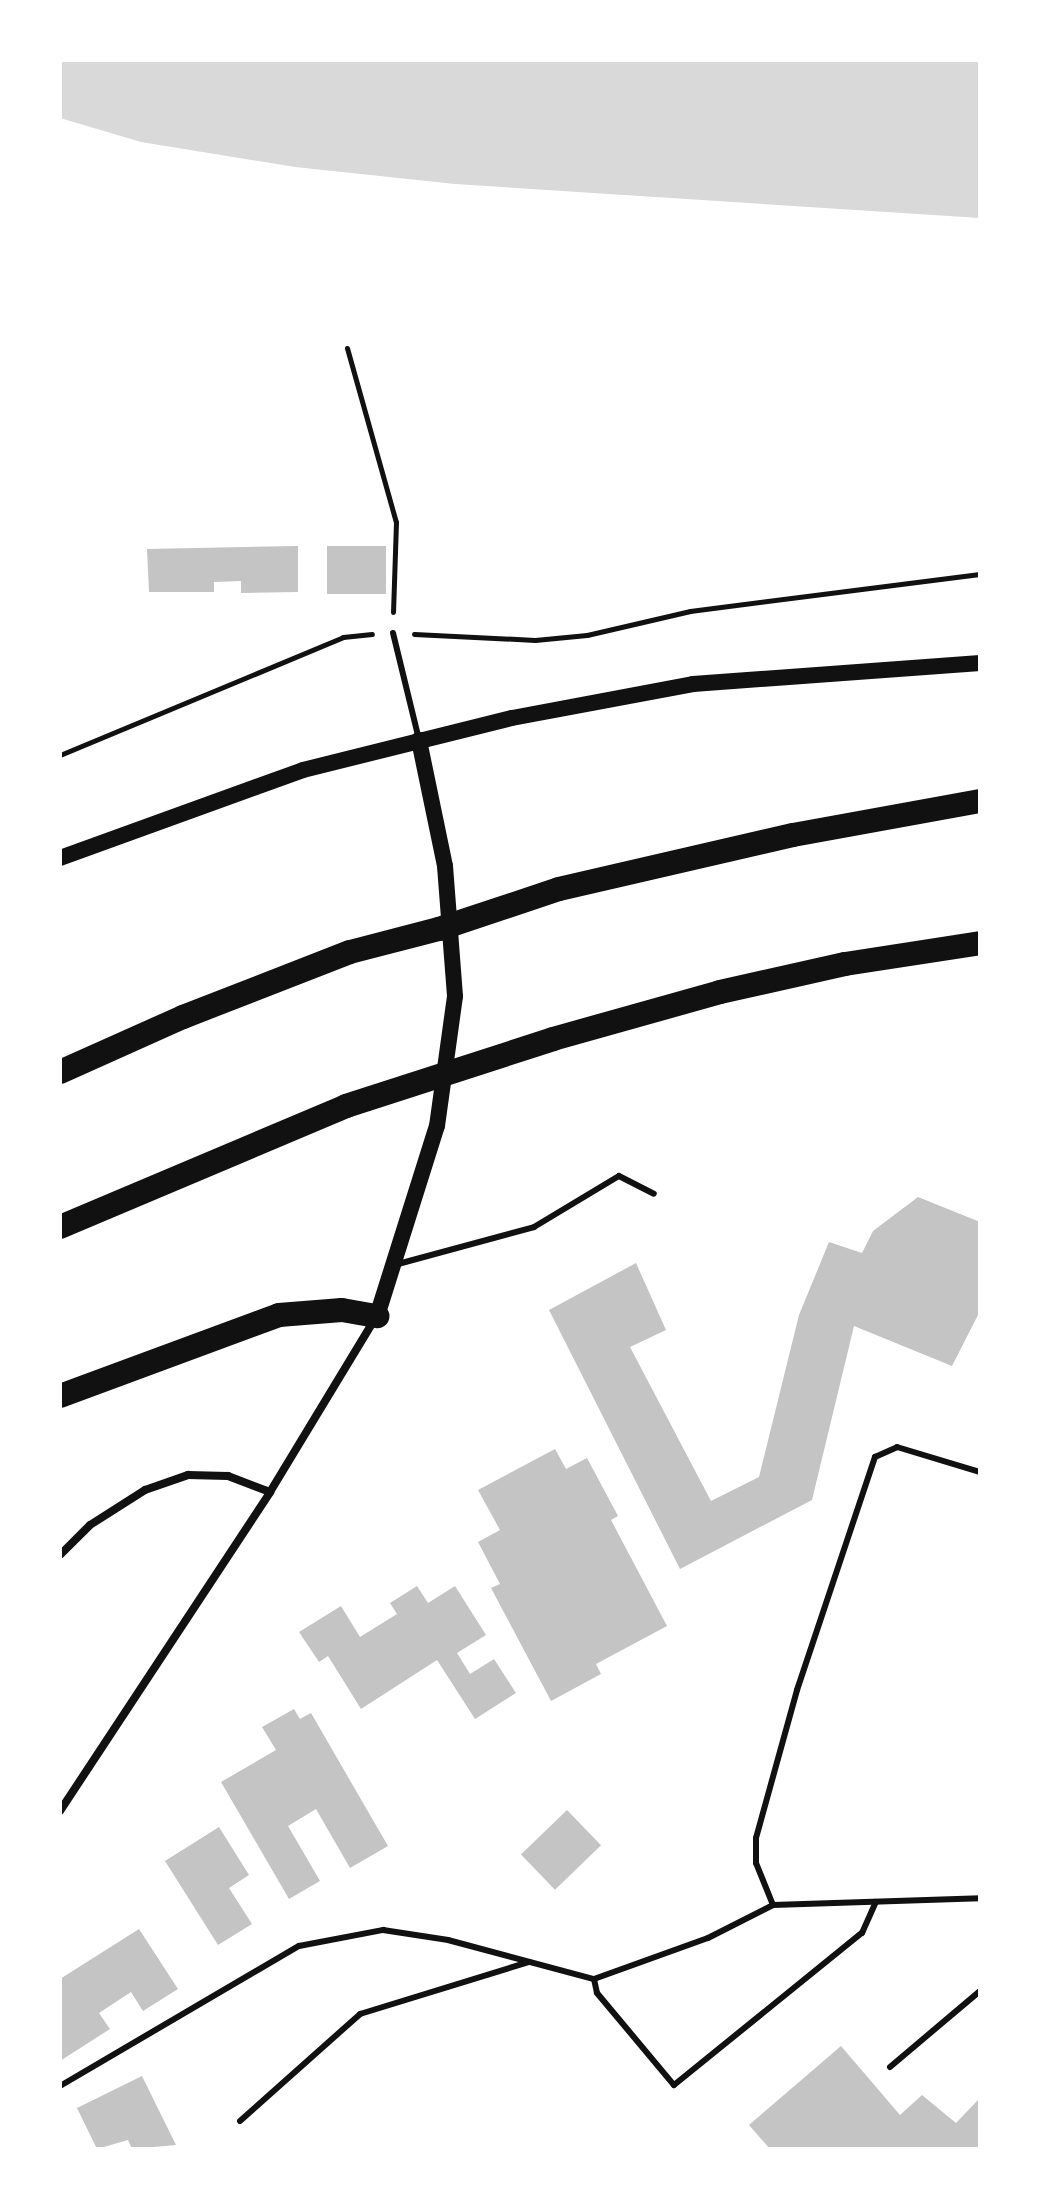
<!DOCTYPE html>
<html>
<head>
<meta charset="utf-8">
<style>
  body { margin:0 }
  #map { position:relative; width:1040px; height:2209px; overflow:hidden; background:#fff; font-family:Ubuntu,sans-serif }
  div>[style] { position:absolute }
  .water>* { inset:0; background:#d9d9d9 }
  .building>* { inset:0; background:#c4c4c4; transform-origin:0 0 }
  .path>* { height:5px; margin:-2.5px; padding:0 2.5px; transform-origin:2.5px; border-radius:2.5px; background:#111 }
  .service>* { height:6px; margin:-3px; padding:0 3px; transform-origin:3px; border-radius:3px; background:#111 }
  .minor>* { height:8px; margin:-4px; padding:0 4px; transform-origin:4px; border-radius:4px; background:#111 }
  .secondary>* { height:16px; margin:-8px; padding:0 8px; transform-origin:8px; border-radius:8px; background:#111 }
  .motorway>* { height:24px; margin:-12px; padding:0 12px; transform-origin:12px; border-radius:12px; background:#111 }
  span { translate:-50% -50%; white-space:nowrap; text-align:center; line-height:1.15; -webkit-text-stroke:6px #fff; paint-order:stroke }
  .frame { position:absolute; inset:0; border:62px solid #fff; pointer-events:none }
</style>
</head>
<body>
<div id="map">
  <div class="water">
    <i style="clip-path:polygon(60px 60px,980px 60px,980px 218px,455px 184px,295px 167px,141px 142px,60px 118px)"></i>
  </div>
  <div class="building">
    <i style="clip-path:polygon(298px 546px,298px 592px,241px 593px,241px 581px,214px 582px,214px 592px,149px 592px,147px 549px)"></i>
    <i style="left:327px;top:546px;width:59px;height:48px"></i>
    <i style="clip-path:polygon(918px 1197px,980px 1222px,980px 1311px,952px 1366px,854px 1326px,812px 1500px,680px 1569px,549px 1310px,636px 1263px,666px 1330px,630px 1347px,711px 1501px,759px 1477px,799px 1315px,829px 1242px,862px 1253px,873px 1231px)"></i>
    <i style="clip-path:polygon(555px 1449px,566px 1469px,587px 1458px,618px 1516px,611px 1520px,667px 1626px,596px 1664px,601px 1674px,551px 1701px,491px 1588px,500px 1584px,478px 1542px,500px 1530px,478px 1490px)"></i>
    <i style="clip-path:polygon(417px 1586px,428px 1603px,455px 1586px,486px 1635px,457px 1653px,470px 1674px,494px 1659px,516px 1693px,475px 1719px,437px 1660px,361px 1709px,328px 1656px,319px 1662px,299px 1632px,341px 1606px,360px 1637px,397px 1614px,390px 1603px)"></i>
    <i style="clip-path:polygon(294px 1709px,300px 1719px,311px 1713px,388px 1846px,350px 1868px,316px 1809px,288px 1826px,320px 1881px,289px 1899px,221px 1782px,276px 1750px,262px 1727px)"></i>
    <i style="left:567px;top:1810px;width:49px;height:64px;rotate:46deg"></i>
    <i style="clip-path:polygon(219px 1827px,249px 1875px,229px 1888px,252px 1924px,218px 1945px,165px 1861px)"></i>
    <i style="clip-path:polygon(139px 1929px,178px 1989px,143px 2011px,131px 1992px,99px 2013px,110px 2029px,60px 2061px,60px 1979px)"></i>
    <i style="clip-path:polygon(841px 2046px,900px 2115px,922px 2095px,956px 2123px,978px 2100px,980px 2149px,770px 2149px,749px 2125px)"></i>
    <i style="clip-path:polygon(142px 2076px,176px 2145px,132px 2149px,128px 2140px,97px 2149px,77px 2108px)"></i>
  </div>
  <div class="path">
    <i style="left:347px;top:348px;width:181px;rotate:74.3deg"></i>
    <i style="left:396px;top:522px;width:90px;rotate:91.9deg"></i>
    <i style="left:414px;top:634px;width:121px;rotate:2.8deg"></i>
    <i style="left:535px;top:640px;width:52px;rotate:-5.5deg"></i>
    <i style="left:587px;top:635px;width:106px;rotate:-13.1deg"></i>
    <i style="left:690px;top:611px;width:292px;rotate:-7.3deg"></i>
    <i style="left:60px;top:755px;width:307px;rotate:-22.6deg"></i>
    <i style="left:343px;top:637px;width:29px;rotate:-6deg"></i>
  </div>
  <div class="service">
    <i style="left:393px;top:633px;width:110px;rotate:76.3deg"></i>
    <i style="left:398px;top:1264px;width:141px;rotate:-15.2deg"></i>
    <i style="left:534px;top:1227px;width:99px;rotate:-31deg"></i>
    <i style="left:619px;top:1176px;width:39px;rotate:27deg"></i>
    <i style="left:773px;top:1905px;width:45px;rotate:-112deg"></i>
    <i style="left:756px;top:1863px;width:25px;rotate:-90deg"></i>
    <i style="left:756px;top:1838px;width:154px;rotate:-74.5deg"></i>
    <i style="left:797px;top:1690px;width:246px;rotate:-71.5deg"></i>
    <i style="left:875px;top:1457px;width:24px;rotate:-24deg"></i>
    <i style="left:897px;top:1447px;width:87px;rotate:16.8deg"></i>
    <i style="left:594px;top:1979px;width:14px;rotate:78deg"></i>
    <i style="left:597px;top:1993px;width:120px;rotate:50.1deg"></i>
    <i style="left:674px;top:2085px;width:242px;rotate:-39deg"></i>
    <i style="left:862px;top:1933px;width:34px;rotate:-66deg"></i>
    <i style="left:890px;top:2067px;width:118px;rotate:-40.2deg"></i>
    <i style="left:60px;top:2086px;width:277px;rotate:-30.4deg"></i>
    <i style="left:299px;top:1946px;width:86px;rotate:-10.8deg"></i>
    <i style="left:383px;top:1930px;width:66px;rotate:8.7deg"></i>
    <i style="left:448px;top:1940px;width:151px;rotate:15deg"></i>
    <i style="left:594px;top:1979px;width:121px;rotate:-19.8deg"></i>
    <i style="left:708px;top:1938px;width:73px;rotate:-26.9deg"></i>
    <i style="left:773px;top:1905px;width:207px;rotate:-1.9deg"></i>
    <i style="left:240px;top:2121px;width:161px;rotate:-41.7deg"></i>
    <i style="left:360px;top:2014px;width:177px;rotate:-17.1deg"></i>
  </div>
  <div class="minor">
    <i style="left:60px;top:1555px;width:42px;rotate:-45deg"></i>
    <i style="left:90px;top:1525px;width:65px;rotate:-32.5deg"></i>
    <i style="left:145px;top:1490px;width:46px;rotate:-19.2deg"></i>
    <i style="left:188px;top:1475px;width:40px;rotate:1.4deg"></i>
    <i style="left:228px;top:1476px;width:45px;rotate:20.9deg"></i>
    <i style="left:60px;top:1811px;width:382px;rotate:-56.6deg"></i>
    <i style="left:270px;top:1492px;width:201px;rotate:-58.8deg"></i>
  </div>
  <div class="secondary">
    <i style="left:60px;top:858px;width:258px;rotate:-19.9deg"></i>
    <i style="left:303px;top:770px;width:215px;rotate:-14deg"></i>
    <i style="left:512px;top:718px;width:184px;rotate:-10.6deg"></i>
    <i style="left:693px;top:684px;width:288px;rotate:-4.2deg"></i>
    <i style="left:377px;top:1316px;width:199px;rotate:-72.5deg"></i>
    <i style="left:437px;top:1126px;width:131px;rotate:-82.1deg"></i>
    <i style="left:455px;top:996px;width:130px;rotate:-94.4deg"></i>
    <i style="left:445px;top:866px;width:129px;rotate:-101.7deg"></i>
  </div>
  <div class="motorway">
    <i style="left:60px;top:1072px;width:135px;rotate:-24.1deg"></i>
    <i style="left:183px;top:1017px;width:179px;rotate:-21.3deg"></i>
    <i style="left:350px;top:952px;width:92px;rotate:-14.5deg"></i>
    <i style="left:439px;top:929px;width:126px;rotate:-18.4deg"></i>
    <i style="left:559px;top:889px;width:240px;rotate:-13deg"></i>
    <i style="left:793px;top:835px;width:190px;rotate:-10.3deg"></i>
    <i style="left:60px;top:1227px;width:311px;rotate:-22.9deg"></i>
    <i style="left:346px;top:1106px;width:218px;rotate:-17.9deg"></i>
    <i style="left:553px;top:1039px;width:173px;rotate:-15.7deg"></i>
    <i style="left:720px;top:992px;width:128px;rotate:-12.6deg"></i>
    <i style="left:845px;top:964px;width:137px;rotate:-8.8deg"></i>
    <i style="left:60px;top:1396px;width:233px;rotate:-20.3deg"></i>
    <i style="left:279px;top:1315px;width:63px;rotate:-4.5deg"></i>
    <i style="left:342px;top:1310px;width:36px;rotate:10deg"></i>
  </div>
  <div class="frame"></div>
</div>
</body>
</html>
